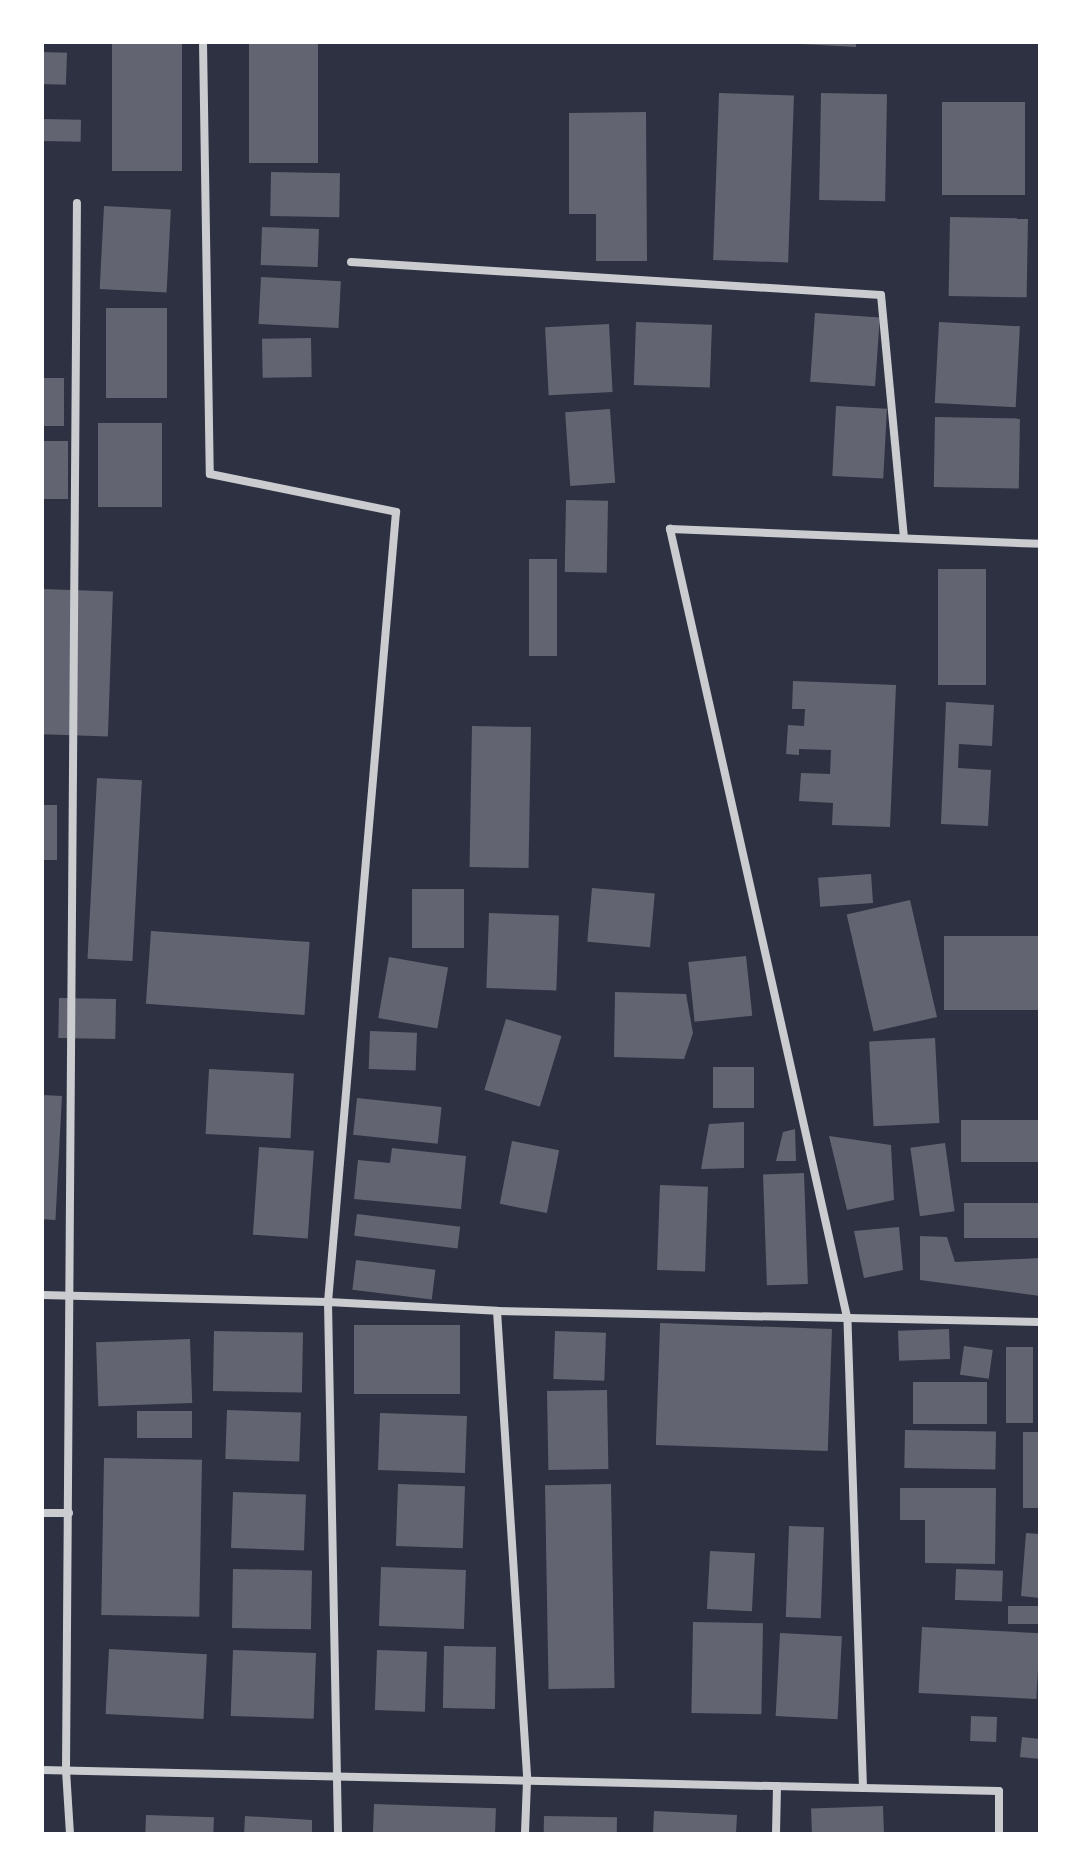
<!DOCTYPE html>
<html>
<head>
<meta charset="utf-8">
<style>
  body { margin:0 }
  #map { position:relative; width:1082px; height:1876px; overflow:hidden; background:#2d3142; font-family:"PT Sans Narrow",sans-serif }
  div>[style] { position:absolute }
  .building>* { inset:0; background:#626471; transform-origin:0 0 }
  .minor>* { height:8px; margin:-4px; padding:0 4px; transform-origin:4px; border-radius:4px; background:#caccd0 }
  span { translate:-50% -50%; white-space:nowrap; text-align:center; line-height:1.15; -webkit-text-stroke:6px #fff; paint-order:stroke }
  .frame { position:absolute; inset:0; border:44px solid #fff; pointer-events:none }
</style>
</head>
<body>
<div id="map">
  <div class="building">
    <i style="left:112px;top:42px;width:70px;height:129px"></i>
    <i style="left:249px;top:42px;width:69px;height:121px"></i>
    <i style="clip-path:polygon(764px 42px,856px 42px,856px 47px)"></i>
    <i style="left:42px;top:52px;width:25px;height:32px;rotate:2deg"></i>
    <i style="left:719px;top:93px;width:75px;height:167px;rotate:2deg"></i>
    <i style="left:821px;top:93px;width:66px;height:107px;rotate:1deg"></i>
    <i style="left:1025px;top:102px;width:93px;height:83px;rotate:90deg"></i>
    <i style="clip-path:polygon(646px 112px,647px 261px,596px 261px,596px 214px,569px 214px,569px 113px)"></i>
    <i style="left:42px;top:119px;width:39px;height:22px;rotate:1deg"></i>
    <i style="left:271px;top:172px;width:69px;height:44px;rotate:1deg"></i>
    <i style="left:104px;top:206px;width:67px;height:83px;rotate:3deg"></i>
    <i style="left:950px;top:217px;width:78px;height:79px;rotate:1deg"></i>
    <i style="left:262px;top:227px;width:57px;height:38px;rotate:2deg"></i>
    <i style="left:261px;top:277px;width:80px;height:47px;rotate:3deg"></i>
    <i style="left:106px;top:308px;width:61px;height:90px"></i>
    <i style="left:815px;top:313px;width:65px;height:69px;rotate:4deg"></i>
    <i style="left:636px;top:322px;width:76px;height:63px;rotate:2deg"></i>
    <i style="left:939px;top:322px;width:81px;height:81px;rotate:3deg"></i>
    <i style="left:609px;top:324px;width:68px;height:64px;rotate:87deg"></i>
    <i style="left:311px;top:338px;width:39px;height:49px;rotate:89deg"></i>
    <i style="left:42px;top:378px;width:22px;height:48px"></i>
    <i style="left:836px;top:406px;width:51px;height:70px;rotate:3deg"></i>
    <i style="left:610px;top:409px;width:74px;height:45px;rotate:86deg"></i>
    <i style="left:935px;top:417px;width:85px;height:70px;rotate:1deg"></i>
    <i style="left:98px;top:423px;width:64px;height:84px"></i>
    <i style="left:42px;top:441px;width:26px;height:58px"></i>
    <i style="left:566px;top:500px;width:42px;height:72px;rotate:1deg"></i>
    <i style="left:529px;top:559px;width:28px;height:97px"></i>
    <i style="left:938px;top:569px;width:48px;height:116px"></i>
    <i style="left:42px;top:589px;width:71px;height:145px;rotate:2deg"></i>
    <i style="clip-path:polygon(793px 681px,896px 685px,890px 827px,832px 825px,833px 803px,799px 801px,801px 773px,830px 774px,831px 750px,799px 749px,799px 755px,786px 754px,788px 725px,804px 726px,805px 709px,792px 709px)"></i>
    <i style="clip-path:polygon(946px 702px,994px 705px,992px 746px,959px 744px,958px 768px,991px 770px,988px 826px,941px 824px)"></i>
    <i style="left:472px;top:726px;width:59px;height:141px;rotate:1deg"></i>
    <i style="left:97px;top:778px;width:45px;height:181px;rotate:3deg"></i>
    <i style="left:42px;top:805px;width:15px;height:55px"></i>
    <i style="left:871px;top:874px;width:29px;height:53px;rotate:86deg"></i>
    <i style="left:592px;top:888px;width:63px;height:54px;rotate:5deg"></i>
    <i style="left:412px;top:889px;width:52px;height:59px"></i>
    <i style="left:910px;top:900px;width:120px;height:65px;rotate:77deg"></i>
    <i style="left:489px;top:913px;width:70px;height:75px;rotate:2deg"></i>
    <i style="left:151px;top:931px;width:159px;height:73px;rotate:4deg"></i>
    <i style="left:944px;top:936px;width:96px;height:74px"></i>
    <i style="left:746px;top:956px;width:60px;height:58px;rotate:84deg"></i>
    <i style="left:389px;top:957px;width:60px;height:62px;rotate:10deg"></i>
    <i style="clip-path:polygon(615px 992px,686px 994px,693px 1033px,684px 1059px,614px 1057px)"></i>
    <i style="left:59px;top:998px;width:57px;height:40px;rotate:1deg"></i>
    <i style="left:506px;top:1019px;width:58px;height:74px;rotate:17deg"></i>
    <i style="left:370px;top:1031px;width:47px;height:38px;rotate:2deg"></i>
    <i style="left:935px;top:1038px;width:85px;height:66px;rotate:87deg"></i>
    <i style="left:713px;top:1067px;width:41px;height:41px"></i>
    <i style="left:209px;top:1069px;width:85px;height:65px;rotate:3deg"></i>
    <i style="left:42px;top:1095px;width:20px;height:124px;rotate:3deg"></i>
    <i style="left:357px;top:1098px;width:85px;height:37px;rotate:6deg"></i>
    <i style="left:1040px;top:1120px;width:42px;height:79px;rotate:90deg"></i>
    <i style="clip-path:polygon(744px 1122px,744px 1168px,701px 1169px,709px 1124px)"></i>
    <i style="clip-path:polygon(795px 1129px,796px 1161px,776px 1161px,783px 1132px)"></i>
    <i style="clip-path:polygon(829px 1136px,891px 1145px,894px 1200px,847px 1210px)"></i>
    <i style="left:512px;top:1141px;width:48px;height:64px;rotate:11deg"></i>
    <i style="left:945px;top:1143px;width:69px;height:35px;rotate:82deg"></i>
    <i style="left:259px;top:1147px;width:55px;height:88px;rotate:4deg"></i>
    <i style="clip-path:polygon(392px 1148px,466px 1156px,461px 1209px,354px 1199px,358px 1160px,390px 1163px)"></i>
    <i style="left:804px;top:1173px;width:111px;height:41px;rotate:88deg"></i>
    <i style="left:660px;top:1185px;width:48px;height:85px;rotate:2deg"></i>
    <i style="left:1040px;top:1203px;width:35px;height:76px;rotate:90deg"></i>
    <i style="left:357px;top:1214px;width:104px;height:22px;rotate:7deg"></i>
    <i style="clip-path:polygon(899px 1227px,903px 1270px,864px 1278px,854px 1231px)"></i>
    <i style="clip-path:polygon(920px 1236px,947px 1237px,955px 1262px,1040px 1258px,1040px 1296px,920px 1280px)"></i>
    <i style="left:356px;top:1260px;width:80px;height:30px;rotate:7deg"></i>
    <i style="left:354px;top:1325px;width:106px;height:69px"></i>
    <i style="left:832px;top:1329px;width:122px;height:172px;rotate:92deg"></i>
    <i style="left:949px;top:1329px;width:30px;height:51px;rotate:88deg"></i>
    <i style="left:214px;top:1331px;width:89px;height:60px;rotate:1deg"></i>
    <i style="left:555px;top:1331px;width:51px;height:48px;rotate:2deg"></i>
    <i style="left:190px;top:1339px;width:64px;height:94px;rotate:88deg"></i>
    <i style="left:964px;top:1346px;width:29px;height:29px;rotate:8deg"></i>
    <i style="left:1033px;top:1347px;width:76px;height:27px;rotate:90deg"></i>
    <i style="left:913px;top:1382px;width:74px;height:42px"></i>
    <i style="left:607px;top:1390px;width:79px;height:60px;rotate:89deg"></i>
    <i style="left:227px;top:1410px;width:74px;height:49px;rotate:2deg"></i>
    <i style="left:192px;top:1411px;width:27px;height:55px;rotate:90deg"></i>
    <i style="left:380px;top:1413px;width:87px;height:57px;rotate:2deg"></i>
    <i style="left:905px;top:1430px;width:91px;height:38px;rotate:1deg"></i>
    <i style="left:1023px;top:1432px;width:17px;height:76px"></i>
    <i style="left:104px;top:1458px;width:98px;height:157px;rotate:1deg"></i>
    <i style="left:398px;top:1484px;width:67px;height:62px;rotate:2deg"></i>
    <i style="left:611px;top:1484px;width:204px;height:66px;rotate:89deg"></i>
    <i style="clip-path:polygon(900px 1488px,996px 1488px,995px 1564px,925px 1563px,925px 1520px,900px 1520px)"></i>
    <i style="left:233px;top:1492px;width:73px;height:56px;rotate:2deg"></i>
    <i style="left:789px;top:1526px;width:35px;height:91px;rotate:2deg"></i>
    <i style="clip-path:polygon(1026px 1533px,1040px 1534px,1040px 1598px,1021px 1596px)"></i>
    <i style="left:710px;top:1551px;width:45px;height:58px;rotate:3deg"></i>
    <i style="left:381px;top:1567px;width:85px;height:59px;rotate:2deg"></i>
    <i style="left:233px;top:1569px;width:79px;height:59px;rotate:1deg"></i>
    <i style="left:956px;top:1569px;width:47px;height:31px;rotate:2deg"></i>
    <i style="left:1040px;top:1606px;width:18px;height:32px;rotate:90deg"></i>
    <i style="left:693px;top:1622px;width:70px;height:91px;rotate:1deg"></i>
    <i style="left:922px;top:1627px;width:118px;height:66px;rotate:3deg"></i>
    <i style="left:780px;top:1633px;width:62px;height:83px;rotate:3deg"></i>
    <i style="left:444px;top:1646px;width:52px;height:62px;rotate:1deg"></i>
    <i style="left:109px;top:1649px;width:98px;height:65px;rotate:3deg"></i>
    <i style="left:233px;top:1650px;width:83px;height:66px;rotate:2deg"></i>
    <i style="left:377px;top:1650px;width:50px;height:60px;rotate:2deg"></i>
    <i style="left:971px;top:1716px;width:26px;height:25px;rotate:2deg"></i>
    <i style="left:1022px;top:1737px;width:18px;height:20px;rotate:6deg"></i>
    <i style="left:374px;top:1804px;width:122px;height:30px;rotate:2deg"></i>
    <i style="left:883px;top:1806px;width:28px;height:72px;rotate:88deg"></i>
    <i style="clip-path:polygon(654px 1811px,737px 1815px,736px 1834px,653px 1834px)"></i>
    <i style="left:146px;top:1815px;width:68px;height:19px;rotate:2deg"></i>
    <i style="clip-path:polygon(245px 1816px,312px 1820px,312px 1834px,244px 1834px)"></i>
    <i style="left:544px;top:1816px;width:73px;height:18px;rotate:1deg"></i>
  </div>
  <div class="minor">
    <i style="left:203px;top:42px;width:432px;rotate:89.1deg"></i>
    <i style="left:210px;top:474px;width:190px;rotate:11.5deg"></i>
    <i style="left:396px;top:512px;width:793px;rotate:94.92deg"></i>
    <i style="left:328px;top:1302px;width:532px;rotate:88.92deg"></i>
    <i style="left:351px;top:262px;width:531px;rotate:3.56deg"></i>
    <i style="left:881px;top:295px;width:244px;rotate:84.6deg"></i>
    <i style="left:42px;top:1295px;width:286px;rotate:1.4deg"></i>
    <i style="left:328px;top:1302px;width:169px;rotate:3deg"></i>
    <i style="left:497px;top:1311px;width:543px;rotate:1.16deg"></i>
    <i style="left:497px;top:1311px;width:471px;rotate:86.3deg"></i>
    <i style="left:527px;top:1781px;width:53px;rotate:92.2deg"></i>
    <i style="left:42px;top:1513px;width:27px"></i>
    <i style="left:42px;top:1770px;width:957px;rotate:1.26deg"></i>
    <i style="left:999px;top:1791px;width:43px;rotate:90deg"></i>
    <i style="left:863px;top:1788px;width:471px;rotate:-91.9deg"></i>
    <i style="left:847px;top:1317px;width:808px;rotate:-102.66deg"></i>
    <i style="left:670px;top:529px;width:370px;rotate:2.3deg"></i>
    <i style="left:70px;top:1834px;width:63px;rotate:-93.6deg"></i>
    <i style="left:66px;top:1771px;width:1568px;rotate:-89.6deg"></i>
    <i style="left:776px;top:1834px;width:48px;rotate:-88.8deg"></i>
  </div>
  <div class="frame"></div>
</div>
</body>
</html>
